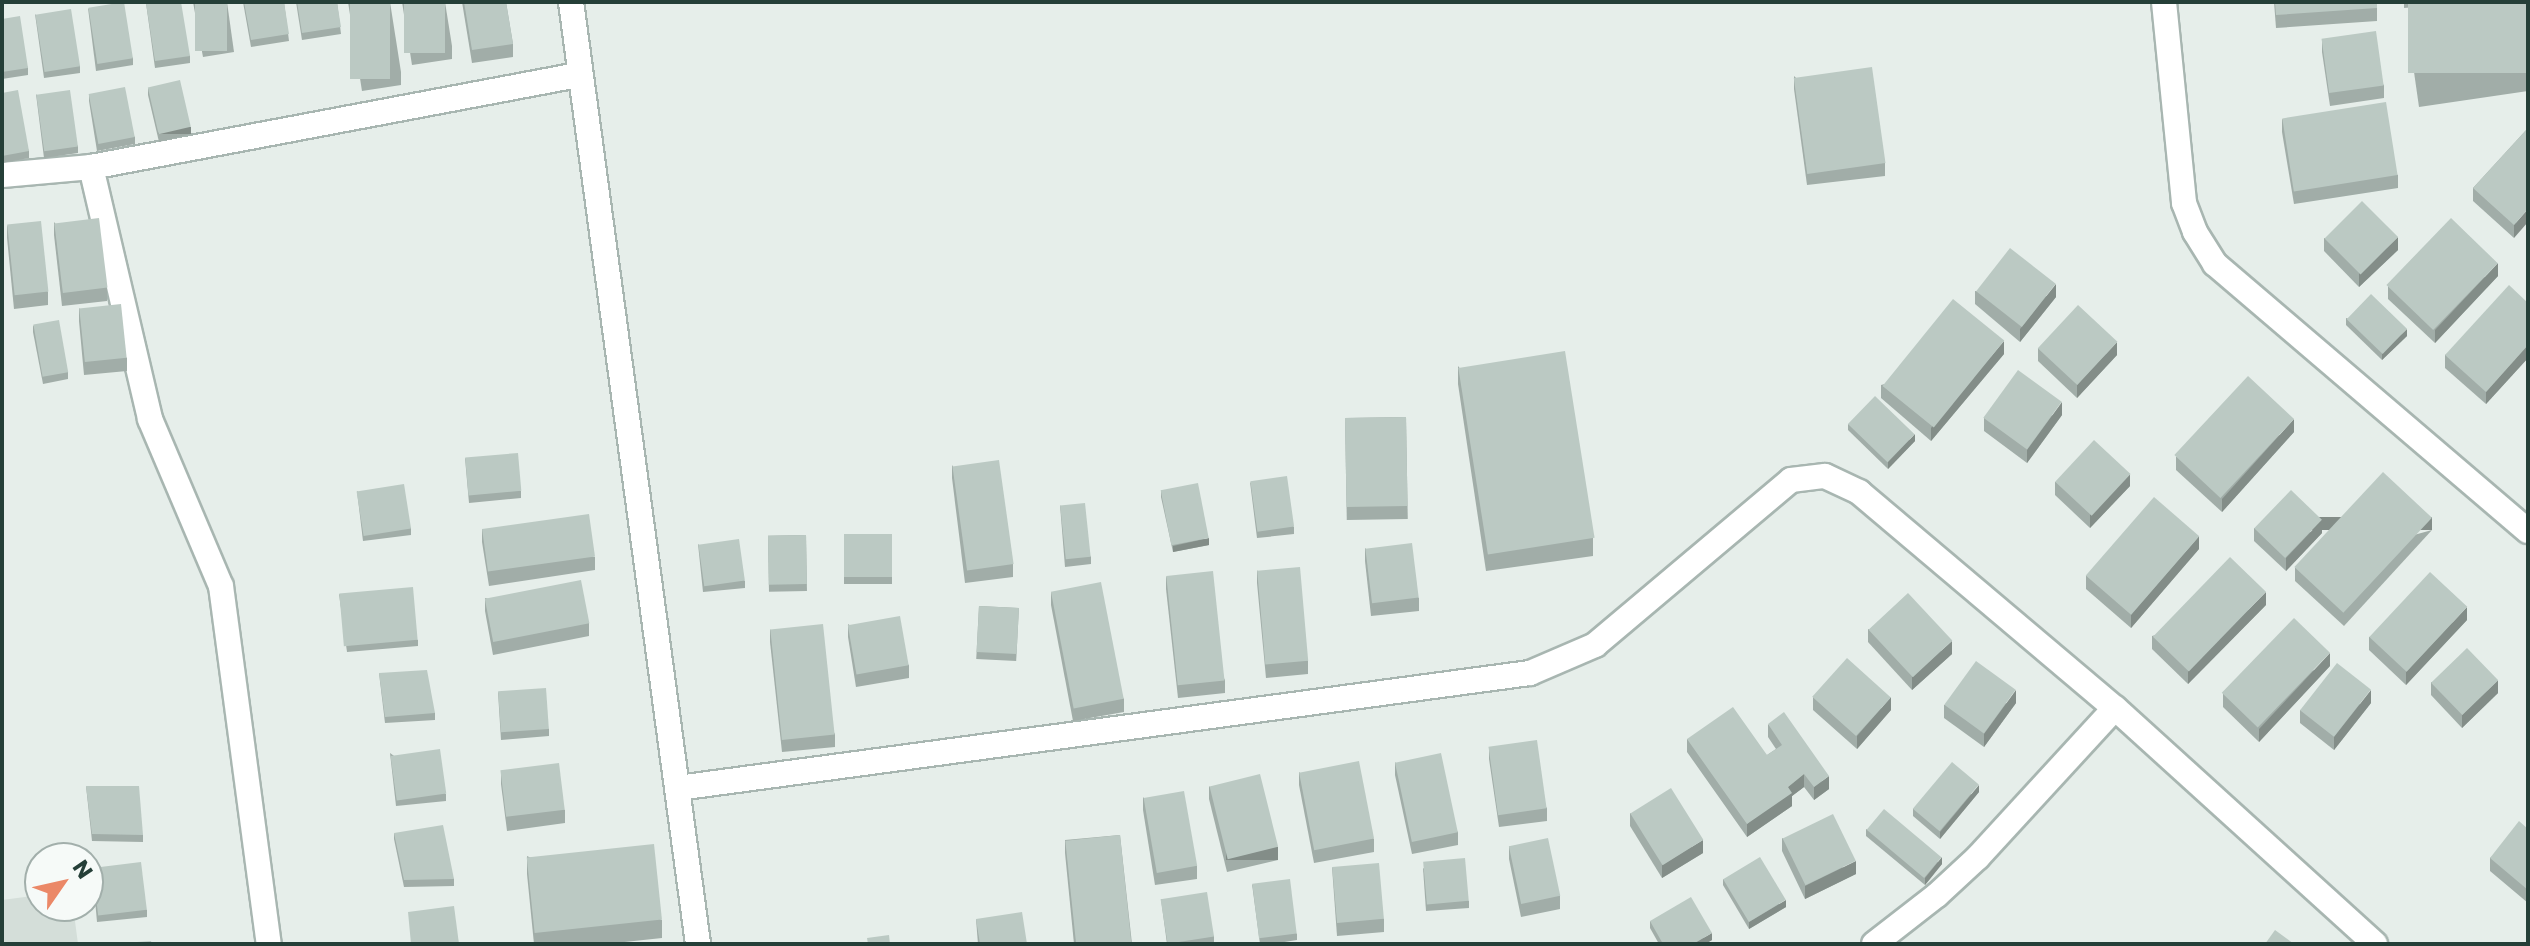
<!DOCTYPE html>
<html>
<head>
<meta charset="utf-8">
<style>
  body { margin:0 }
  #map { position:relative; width:2530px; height:946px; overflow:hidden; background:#e6eeea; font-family:Poppins,sans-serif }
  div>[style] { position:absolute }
  .built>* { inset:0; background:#d4ded9 }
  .roads { filter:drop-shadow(2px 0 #a8b6b1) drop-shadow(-2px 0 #a8b6b1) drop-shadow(0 2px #a8b6b1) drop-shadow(0 -2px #a8b6b1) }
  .minor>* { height:24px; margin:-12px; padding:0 12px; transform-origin:12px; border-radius:12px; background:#fff }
  .wall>* { inset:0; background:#a1ada8; transform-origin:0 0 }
  .shaded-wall>* { inset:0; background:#838d88; transform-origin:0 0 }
  .building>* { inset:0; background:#bbc9c3; transform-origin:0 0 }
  span { translate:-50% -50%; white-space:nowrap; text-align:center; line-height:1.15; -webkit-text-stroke:6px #f6faf8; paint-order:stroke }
  .frame { position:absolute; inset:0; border:4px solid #253f38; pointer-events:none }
  .north { position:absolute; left:24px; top:842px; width:80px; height:80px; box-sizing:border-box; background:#f6faf8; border:2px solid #a2afab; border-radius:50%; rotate:56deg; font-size:22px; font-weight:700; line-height:32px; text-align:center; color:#253f38 }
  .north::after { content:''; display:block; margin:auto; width:28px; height:36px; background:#eb8867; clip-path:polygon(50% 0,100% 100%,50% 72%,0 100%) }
</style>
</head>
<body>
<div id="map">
  <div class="built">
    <i style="clip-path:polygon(40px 895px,40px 906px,73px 906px,78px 944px,2px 944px,2px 900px)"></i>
  </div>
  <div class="roads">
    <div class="minor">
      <i style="left:571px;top:2px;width:951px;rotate:82.32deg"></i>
      <i style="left:2164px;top:2px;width:202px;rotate:84.3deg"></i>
      <i style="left:2184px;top:203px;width:31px;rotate:69deg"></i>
      <i style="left:2195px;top:232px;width:38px;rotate:58deg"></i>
      <i style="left:2215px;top:264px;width:411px;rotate:40.5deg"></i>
      <i style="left:91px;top:167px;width:259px;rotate:76.8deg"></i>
      <i style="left:150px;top:419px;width:181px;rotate:67deg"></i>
      <i style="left:221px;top:586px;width:361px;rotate:82.4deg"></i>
      <i style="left:2px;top:175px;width:89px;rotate:-5.1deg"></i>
      <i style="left:91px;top:167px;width:498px;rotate:-10.7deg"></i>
      <i style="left:678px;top:788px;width:860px;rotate:-7.69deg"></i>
      <i style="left:1530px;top:673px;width:71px;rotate:-23.3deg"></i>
      <i style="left:1595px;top:645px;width:256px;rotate:-40.1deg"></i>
      <i style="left:1791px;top:480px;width:34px;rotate:-7deg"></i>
      <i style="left:1825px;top:476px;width:38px;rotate:25deg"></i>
      <i style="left:1859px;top:492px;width:335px;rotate:40.2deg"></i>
      <i style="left:2115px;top:708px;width:351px;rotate:42.2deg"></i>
      <i style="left:1874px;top:944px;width:80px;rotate:-37.9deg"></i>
      <i style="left:1937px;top:895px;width:56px;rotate:-42.8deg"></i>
      <i style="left:1978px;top:857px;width:202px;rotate:-47.4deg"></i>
    </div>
  </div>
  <div class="wall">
    <i style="clip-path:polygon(193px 2px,227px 2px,234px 52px,203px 57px)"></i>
    <i style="clip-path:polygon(243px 2px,284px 2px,289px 41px,251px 47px)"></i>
    <i style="clip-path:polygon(296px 2px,337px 2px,341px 34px,302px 40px)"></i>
    <i style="clip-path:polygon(348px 2px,390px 2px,401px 72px,401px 85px,362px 91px)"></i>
    <i style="clip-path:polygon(402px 2px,445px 2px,452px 46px,452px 59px,412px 65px)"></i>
    <i style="clip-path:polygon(462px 2px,506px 2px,513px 44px,513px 57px,472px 63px)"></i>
    <i style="clip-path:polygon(2274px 2px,2377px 2px,2377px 21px,2276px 28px)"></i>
    <i style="clip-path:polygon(2404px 2px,2464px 2px,2464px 3px,2404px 8px)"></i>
    <i style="clip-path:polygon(2528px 2px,2528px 91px,2419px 107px,2409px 37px,2409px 19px)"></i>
    <i style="clip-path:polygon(146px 3px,190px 56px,190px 63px,155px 68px)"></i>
    <i style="clip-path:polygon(88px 8px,133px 58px,133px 65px,96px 71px)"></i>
    <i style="clip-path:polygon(35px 14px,80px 66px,80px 73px,44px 78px)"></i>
    <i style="clip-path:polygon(2px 19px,28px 68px,28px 75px,2px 79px)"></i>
    <i style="clip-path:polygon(2322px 39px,2384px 85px,2384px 98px,2330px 106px,2322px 52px)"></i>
    <i style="clip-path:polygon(1794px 76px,1885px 163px,1885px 176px,1807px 185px,1794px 89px)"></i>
    <i style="clip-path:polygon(148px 88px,191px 134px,159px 142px,148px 95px)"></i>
    <i style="clip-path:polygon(2px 93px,29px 151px,29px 158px,2px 163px)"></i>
    <i style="clip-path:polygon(36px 94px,78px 146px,78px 153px,44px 158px)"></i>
    <i style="clip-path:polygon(89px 94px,135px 137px,135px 144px,97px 151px,89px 101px)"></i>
    <i style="clip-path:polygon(2282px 119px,2398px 175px,2398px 188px,2294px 204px,2282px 132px)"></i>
    <i style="clip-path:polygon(2528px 128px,2514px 238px,2473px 201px,2473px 188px)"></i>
    <i style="clip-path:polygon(54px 222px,107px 288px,107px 301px,62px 306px,54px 235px)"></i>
    <i style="clip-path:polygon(7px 225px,48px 292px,48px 305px,14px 309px,7px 238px)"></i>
    <i style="clip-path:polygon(2324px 238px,2398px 250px,2359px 287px,2324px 251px)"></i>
    <i style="clip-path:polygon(2498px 276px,2435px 343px,2388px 299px,2388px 286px)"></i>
    <i style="clip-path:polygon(1975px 291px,2056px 297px,2020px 342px,1975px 304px)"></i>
    <i style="clip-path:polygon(2528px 303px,2528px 358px,2486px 404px,2445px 368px,2445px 355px)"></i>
    <i style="clip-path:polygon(79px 308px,127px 358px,127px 371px,84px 375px,79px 321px)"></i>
    <i style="clip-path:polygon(2346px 318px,2407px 336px,2382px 360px,2346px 325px)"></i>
    <i style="clip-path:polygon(33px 325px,68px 372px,68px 379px,43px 384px,33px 332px)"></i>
    <i style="clip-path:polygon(2038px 348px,2117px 355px,2077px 398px,2038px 361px)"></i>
    <i style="clip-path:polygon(2004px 354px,1931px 441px,1881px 398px,1881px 385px)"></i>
    <i style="clip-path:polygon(1458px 366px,1593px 538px,1593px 556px,1486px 571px,1458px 384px)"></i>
    <i style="clip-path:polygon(2062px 415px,2027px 463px,1984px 431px,1984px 418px)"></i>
    <i style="left:1406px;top:417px;width:102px;height:61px;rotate:89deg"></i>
    <i style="clip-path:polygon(1848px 424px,1915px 441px,1888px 469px,1848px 430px)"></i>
    <i style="clip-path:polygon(2294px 432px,2222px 512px,2176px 470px,2176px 457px)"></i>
    <i style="clip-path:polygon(465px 458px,521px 491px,521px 498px,469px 503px)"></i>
    <i style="clip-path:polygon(952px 465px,1013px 564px,1013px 577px,965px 583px,952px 478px)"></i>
    <i style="clip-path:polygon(1250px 482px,1294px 527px,1294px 534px,1257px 538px)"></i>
    <i style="clip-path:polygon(2055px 482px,2130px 486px,2090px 528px,2055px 495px)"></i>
    <i style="clip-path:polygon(1161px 490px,1209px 545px,1173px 552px,1161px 497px)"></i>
    <i style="clip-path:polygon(357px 491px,411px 528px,411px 535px,363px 541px)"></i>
    <i style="clip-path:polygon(1060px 505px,1091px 557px,1091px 564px,1065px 567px)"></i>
    <i style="clip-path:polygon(2254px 528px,2322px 533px,2286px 571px,2254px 541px)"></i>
    <i style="clip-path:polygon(482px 529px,595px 557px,595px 570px,489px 586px,482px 542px)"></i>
    <i style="clip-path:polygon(2432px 530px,2344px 626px,2295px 581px,2295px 568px)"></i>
    <i style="left:892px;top:534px;width:50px;height:48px;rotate:90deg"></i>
    <i style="left:806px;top:535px;width:56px;height:38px;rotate:89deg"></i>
    <i style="clip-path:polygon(698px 544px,745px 581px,745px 588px,703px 592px)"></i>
    <i style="clip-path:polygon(1365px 548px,1419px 598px,1419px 611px,1371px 616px,1365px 561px)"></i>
    <i style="clip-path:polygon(2199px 549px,2131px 628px,2086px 589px,2086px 576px)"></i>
    <i style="clip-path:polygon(1257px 570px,1308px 661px,1308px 674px,1266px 678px,1257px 583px)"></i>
    <i style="clip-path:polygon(1166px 576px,1225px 680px,1225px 693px,1178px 698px,1166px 589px)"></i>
    <i style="clip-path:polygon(1051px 592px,1124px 699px,1124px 712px,1073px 721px,1051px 605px)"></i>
    <i style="clip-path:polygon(339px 594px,418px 640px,418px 646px,347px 652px)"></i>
    <i style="clip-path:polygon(485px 598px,589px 623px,589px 636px,493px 655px,485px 611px)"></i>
    <i style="clip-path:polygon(2266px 605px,2188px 684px,2152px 649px,2152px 636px)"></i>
    <i style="left:979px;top:606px;width:40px;height:53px;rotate:3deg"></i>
    <i style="clip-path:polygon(2467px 620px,2406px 685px,2369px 650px,2369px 637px)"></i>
    <i style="clip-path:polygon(848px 624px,909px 665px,909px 678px,856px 687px,848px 637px)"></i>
    <i style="clip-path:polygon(770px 629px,835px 734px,835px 747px,782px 752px,770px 642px)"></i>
    <i style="clip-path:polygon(1868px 629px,1952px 654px,1912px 690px,1868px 642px)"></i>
    <i style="clip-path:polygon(2330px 666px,2259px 742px,2223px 707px,2223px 694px)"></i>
    <i style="clip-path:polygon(379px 673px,435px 713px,435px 720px,385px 723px)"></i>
    <i style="clip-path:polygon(2431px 682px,2498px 693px,2462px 728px,2431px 695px)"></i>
    <i style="clip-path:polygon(498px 692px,549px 729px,549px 736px,501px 740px)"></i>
    <i style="clip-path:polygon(1813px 697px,1891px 710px,1857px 749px,1813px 710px)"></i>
    <i style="clip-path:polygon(2016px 703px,1984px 747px,1944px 718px,1944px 705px)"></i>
    <i style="clip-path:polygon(2371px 703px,2334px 750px,2300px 723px,2300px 710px)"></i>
    <i style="clip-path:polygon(1768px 724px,1829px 789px,1814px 800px,1804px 787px,1792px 796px,1792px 806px,1747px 837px,1687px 752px,1687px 739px,1767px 755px,1776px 749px,1768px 737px)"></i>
    <i style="clip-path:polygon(1489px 747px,1547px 808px,1547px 821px,1499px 827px,1489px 759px)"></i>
    <i style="clip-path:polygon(390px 753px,446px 794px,446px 801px,396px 806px)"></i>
    <i style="clip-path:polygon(1395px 762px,1458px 832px,1458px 845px,1412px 854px,1395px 775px)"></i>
    <i style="clip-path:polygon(501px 771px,565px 810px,565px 823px,507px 831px,501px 784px)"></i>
    <i style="clip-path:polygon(1299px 772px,1374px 839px,1374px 852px,1314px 863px,1299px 785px)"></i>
    <i style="clip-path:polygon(86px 786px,143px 835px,143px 842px,92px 841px)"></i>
    <i style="clip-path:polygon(1209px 786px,1278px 860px,1227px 872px,1209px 799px)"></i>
    <i style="clip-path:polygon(1979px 792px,1940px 839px,1913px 816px,1913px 809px)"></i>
    <i style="clip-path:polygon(1143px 797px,1197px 866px,1197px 879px,1155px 885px,1143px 810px)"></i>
    <i style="clip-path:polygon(1630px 813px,1703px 853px,1662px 878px,1630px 826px)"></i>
    <i style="clip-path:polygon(1866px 829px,1942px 864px,1925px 885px,1866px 836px)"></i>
    <i style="clip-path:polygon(2528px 829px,2528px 903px,2490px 871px,2490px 858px)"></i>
    <i style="clip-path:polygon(394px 833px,454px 879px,454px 886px,404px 887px,394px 839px)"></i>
    <i style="clip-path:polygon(1120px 835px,1132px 944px,1074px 944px,1065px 853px,1065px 840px)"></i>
    <i style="clip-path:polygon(1782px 838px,1856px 874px,1805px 899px,1782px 851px)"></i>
    <i style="clip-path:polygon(1509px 846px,1560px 896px,1560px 909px,1521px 917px,1509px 859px)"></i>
    <i style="clip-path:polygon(527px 856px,662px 920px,662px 938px,606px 944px,534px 944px,527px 874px)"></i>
    <i style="clip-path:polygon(92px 866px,147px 910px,147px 917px,97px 922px)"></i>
    <i style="clip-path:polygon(1332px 867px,1384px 919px,1384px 932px,1337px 936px)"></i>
    <i style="clip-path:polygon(1423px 868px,1469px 901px,1469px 908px,1426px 911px)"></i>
    <i style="clip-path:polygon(1723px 879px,1786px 907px,1749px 929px,1723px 885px)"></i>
    <i style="clip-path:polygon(1252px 884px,1297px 934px,1297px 940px,1272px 944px,1260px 944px)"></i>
    <i style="clip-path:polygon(1161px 899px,1214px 936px,1214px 943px,1205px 944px,1167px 944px)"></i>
    <i style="clip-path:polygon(976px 919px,1027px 944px,978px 944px)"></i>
    <i style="clip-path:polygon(1650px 921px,1712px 940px,1705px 944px,1659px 944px,1650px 928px)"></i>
  </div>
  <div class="shaded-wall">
    <i style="left:191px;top:127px;width:7px;height:33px;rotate:90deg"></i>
    <i style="clip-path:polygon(2528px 209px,2528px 222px,2514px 238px,2514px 225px)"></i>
    <i style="clip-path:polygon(2398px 237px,2398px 250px,2359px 287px,2359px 274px)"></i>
    <i style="clip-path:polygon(2498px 263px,2498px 276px,2435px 343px,2435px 330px)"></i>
    <i style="clip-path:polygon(2056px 284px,2056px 297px,2020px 342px,2020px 329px)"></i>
    <i style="clip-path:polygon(2407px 329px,2407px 336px,2382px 360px,2382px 353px)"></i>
    <i style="clip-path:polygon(2004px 341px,2004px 354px,1931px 441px,1931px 428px)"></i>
    <i style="clip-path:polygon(2117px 342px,2117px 355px,2077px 398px,2077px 385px)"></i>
    <i style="clip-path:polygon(2528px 345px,2528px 358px,2486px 404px,2486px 392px)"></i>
    <i style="clip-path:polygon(2062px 402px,2062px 415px,2027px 463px,2027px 450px)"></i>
    <i style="clip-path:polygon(2294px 419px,2294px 432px,2222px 512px,2222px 499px)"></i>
    <i style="clip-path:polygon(1915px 434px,1915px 441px,1888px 469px,1888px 462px)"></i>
    <i style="clip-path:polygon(2130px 474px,2130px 486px,2090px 528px,2090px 515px)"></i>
    <i style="left:2432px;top:517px;width:13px;height:130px;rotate:90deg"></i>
    <i style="clip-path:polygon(2322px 520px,2322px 533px,2286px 571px,2286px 558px)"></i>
    <i style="clip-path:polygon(2199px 536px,2199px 549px,2131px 628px,2131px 615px)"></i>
    <i style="clip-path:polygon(1209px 538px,1209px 545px,1173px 552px,1173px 546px)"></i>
    <i style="clip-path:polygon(2266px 592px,2266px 605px,2188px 684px,2188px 671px)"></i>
    <i style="clip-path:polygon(2467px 607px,2467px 620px,2406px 685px,2406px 672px)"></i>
    <i style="clip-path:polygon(1952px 641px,1952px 654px,1912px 690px,1912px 677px)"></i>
    <i style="clip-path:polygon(2330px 653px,2330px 666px,2259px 742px,2259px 729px)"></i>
    <i style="clip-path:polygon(2498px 680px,2498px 693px,2462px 728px,2462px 715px)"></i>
    <i style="clip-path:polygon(2016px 690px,2016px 703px,1984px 747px,1984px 734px)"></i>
    <i style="clip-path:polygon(2371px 690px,2371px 703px,2334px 750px,2334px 737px)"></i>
    <i style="clip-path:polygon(1891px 697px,1891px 710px,1857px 749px,1857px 736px)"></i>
    <i style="clip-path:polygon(1804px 774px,1804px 787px,1792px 796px,1792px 806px,1747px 837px,1747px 824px,1788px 787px)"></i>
    <i style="clip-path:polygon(1829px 776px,1829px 789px,1814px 800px,1814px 787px)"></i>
    <i style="clip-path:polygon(1979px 785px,1979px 792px,1940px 839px,1940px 832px)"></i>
    <i style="clip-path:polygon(1703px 840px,1703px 853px,1662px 878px,1662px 865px)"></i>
    <i style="left:1278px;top:847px;width:13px;height:52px;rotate:90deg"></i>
    <i style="clip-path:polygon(1942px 857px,1942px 864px,1925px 885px,1925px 878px)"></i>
    <i style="clip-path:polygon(1856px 861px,1856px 874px,1805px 899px,1805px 886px)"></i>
    <i style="clip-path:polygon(1786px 900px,1786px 907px,1749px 929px,1749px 922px)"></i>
    <i style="clip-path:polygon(1712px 933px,1712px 940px,1705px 944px,1693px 944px)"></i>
  </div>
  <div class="building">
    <i style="left:124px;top:2px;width:57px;height:36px;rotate:81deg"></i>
    <i style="clip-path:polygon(156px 2px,181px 2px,190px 56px,155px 61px,146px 3px)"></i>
    <i style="left:195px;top:2px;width:32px;height:49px"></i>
    <i style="clip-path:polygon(244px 2px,284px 2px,289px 34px,251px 40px)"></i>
    <i style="clip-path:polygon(297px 2px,337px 2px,341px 27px,302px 33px)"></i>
    <i style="left:350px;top:2px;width:40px;height:77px"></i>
    <i style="left:404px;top:2px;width:41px;height:51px"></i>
    <i style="clip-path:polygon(464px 2px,506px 2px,513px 44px,472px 50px)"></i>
    <i style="clip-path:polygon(2275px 2px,2377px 2px,2377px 8px,2276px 15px)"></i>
    <i style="left:2528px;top:2px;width:71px;height:120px;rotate:90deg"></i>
    <i style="left:71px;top:9px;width:58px;height:36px;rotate:81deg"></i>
    <i style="clip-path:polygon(20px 16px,28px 68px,2px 72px,2px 19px)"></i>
    <i style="left:2376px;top:31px;width:55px;height:55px;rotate:82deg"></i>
    <i style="left:1872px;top:67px;width:97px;height:79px;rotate:82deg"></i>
    <i style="left:180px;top:80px;width:48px;height:33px;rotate:77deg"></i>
    <i style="left:125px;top:87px;width:51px;height:37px;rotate:79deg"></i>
    <i style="clip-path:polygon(18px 90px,29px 151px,2px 156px,2px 93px)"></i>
    <i style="left:70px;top:90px;width:57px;height:34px;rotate:82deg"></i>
    <i style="left:2386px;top:102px;width:74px;height:105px;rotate:81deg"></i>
    <i style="clip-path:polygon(2528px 128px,2528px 209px,2514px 225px,2473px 188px)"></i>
    <i style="left:2362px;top:201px;width:51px;height:53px;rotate:45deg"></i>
    <i style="left:99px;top:218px;width:70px;height:45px;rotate:83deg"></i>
    <i style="left:2451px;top:218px;width:65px;height:93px;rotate:44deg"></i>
    <i style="left:41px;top:221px;width:71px;height:34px;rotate:84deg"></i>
    <i style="left:2010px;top:248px;width:58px;height:55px;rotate:38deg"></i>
    <i style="clip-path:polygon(2509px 285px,2528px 303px,2528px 345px,2486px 392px,2445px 355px)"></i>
    <i style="left:2371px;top:294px;width:50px;height:35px;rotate:44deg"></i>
    <i style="left:1953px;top:299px;width:66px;height:112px;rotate:39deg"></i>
    <i style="left:121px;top:304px;width:54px;height:42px;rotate:84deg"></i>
    <i style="left:2078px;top:305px;width:54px;height:59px;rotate:43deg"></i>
    <i style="left:59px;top:320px;width:53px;height:26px;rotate:80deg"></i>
    <i style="left:1565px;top:351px;width:189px;height:108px;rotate:81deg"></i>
    <i style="left:2018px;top:370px;width:54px;height:59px;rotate:36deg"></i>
    <i style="left:2248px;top:376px;width:63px;height:108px;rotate:43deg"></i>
    <i style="left:1875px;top:396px;width:55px;height:39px;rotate:44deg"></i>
    <i style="left:1406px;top:417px;width:89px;height:61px;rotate:89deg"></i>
    <i style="left:2094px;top:440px;width:50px;height:57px;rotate:43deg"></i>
    <i style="left:518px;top:453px;width:38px;height:53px;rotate:85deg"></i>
    <i style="left:999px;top:460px;width:105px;height:47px;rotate:82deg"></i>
    <i style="left:2383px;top:472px;width:67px;height:130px;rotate:43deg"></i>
    <i style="left:1287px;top:476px;width:51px;height:37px;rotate:82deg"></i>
    <i style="left:1198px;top:483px;width:56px;height:38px;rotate:79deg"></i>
    <i style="left:404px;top:484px;width:45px;height:48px;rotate:81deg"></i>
    <i style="left:2291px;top:490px;width:43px;height:53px;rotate:44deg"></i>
    <i style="left:2154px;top:497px;width:60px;height:104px;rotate:41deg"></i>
    <i style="left:1085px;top:503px;width:54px;height:25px;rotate:84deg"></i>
    <i style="left:589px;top:514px;width:43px;height:108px;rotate:82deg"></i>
    <i style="left:892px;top:534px;width:43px;height:48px;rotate:90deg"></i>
    <i style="left:806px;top:535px;width:49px;height:38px;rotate:89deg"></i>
    <i style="left:739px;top:539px;width:42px;height:41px;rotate:82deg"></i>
    <i style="left:1412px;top:543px;width:55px;height:47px;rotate:83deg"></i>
    <i style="left:2230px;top:557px;width:50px;height:111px;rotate:44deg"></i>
    <i style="left:1300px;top:567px;width:94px;height:43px;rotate:85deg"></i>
    <i style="left:1213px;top:571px;width:110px;height:47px;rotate:84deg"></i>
    <i style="left:2430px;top:572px;width:51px;height:89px;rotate:43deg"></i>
    <i style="left:581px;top:580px;width:44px;height:98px;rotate:79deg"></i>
    <i style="left:1101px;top:582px;width:119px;height:51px;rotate:79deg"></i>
    <i style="left:413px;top:587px;width:53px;height:74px;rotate:85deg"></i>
    <i style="left:1908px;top:593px;width:65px;height:54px;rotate:47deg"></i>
    <i style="left:979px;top:606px;width:40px;height:46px;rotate:3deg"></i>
    <i style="left:900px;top:616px;width:50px;height:53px;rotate:80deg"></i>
    <i style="left:2294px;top:618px;width:50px;height:104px;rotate:44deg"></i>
    <i style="left:823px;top:624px;width:111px;height:53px;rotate:84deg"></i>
    <i style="left:2467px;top:648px;width:45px;height:50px;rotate:46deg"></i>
    <i style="left:1847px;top:658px;width:59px;height:52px;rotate:42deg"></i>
    <i style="left:1976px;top:661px;width:49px;height:54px;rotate:36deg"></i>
    <i style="left:2337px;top:663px;width:43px;height:60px;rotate:38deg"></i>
    <i style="clip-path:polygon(427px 670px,435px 713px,385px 717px,379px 673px)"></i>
    <i style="left:546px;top:688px;width:41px;height:48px;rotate:86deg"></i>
    <i style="clip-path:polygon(1733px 707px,1767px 755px,1782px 745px,1768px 724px,1784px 712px,1829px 776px,1814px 787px,1804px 774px,1788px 787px,1792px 793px,1747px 824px,1687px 739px)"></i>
    <i style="left:1537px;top:740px;width:69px;height:49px;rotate:82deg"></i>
    <i style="left:440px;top:749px;width:45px;height:50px;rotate:82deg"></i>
    <i style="left:1441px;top:753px;width:81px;height:47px;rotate:78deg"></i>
    <i style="left:1359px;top:761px;width:79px;height:61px;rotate:79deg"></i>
    <i style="left:1952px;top:762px;width:35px;height:61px;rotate:40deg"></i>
    <i style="left:559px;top:763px;width:47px;height:59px;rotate:83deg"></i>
    <i style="left:1260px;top:774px;width:75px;height:52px;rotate:76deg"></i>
    <i style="clip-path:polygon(86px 786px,139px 786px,143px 835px,92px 834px)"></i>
    <i style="left:1671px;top:788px;width:61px;height:48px;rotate:58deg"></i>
    <i style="left:1184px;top:791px;width:76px;height:41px;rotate:80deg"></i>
    <i style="left:1884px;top:809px;width:75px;height:27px;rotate:40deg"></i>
    <i style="left:1833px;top:814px;width:52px;height:56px;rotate:64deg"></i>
    <i style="clip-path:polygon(2519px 821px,2528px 829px,2528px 890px,2490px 858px)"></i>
    <i style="clip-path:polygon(443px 825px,454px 879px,404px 880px,394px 833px)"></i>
    <i style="left:1120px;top:835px;width:109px;height:55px;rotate:84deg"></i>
    <i style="left:1548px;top:838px;width:59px;height:40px;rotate:78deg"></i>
    <i style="left:654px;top:844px;width:76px;height:128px;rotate:84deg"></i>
    <i style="left:1760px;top:857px;width:50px;height:43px;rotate:59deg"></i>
    <i style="left:1465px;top:858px;width:43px;height:42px;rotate:85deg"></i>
    <i style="left:141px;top:862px;width:48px;height:49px;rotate:83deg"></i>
    <i style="left:1379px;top:863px;width:56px;height:47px;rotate:85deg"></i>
    <i style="left:1290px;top:879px;width:55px;height:38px;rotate:83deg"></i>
    <i style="left:1207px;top:892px;width:45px;height:47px;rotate:81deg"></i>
    <i style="clip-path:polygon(1691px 897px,1712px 933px,1693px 944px,1663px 944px,1650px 921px)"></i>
    <i style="clip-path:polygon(454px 906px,459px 944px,411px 944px,408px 912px)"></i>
    <i style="clip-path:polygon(1022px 912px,1027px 944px,980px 944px,976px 919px)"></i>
    <i style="clip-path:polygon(2275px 930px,2294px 944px,2265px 944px)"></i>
    <i style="clip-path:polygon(889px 935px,890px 944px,868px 944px,867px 938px)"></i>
    <i style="clip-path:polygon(151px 941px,152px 944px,109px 944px)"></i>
  </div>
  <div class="frame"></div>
  <div class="north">N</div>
</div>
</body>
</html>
